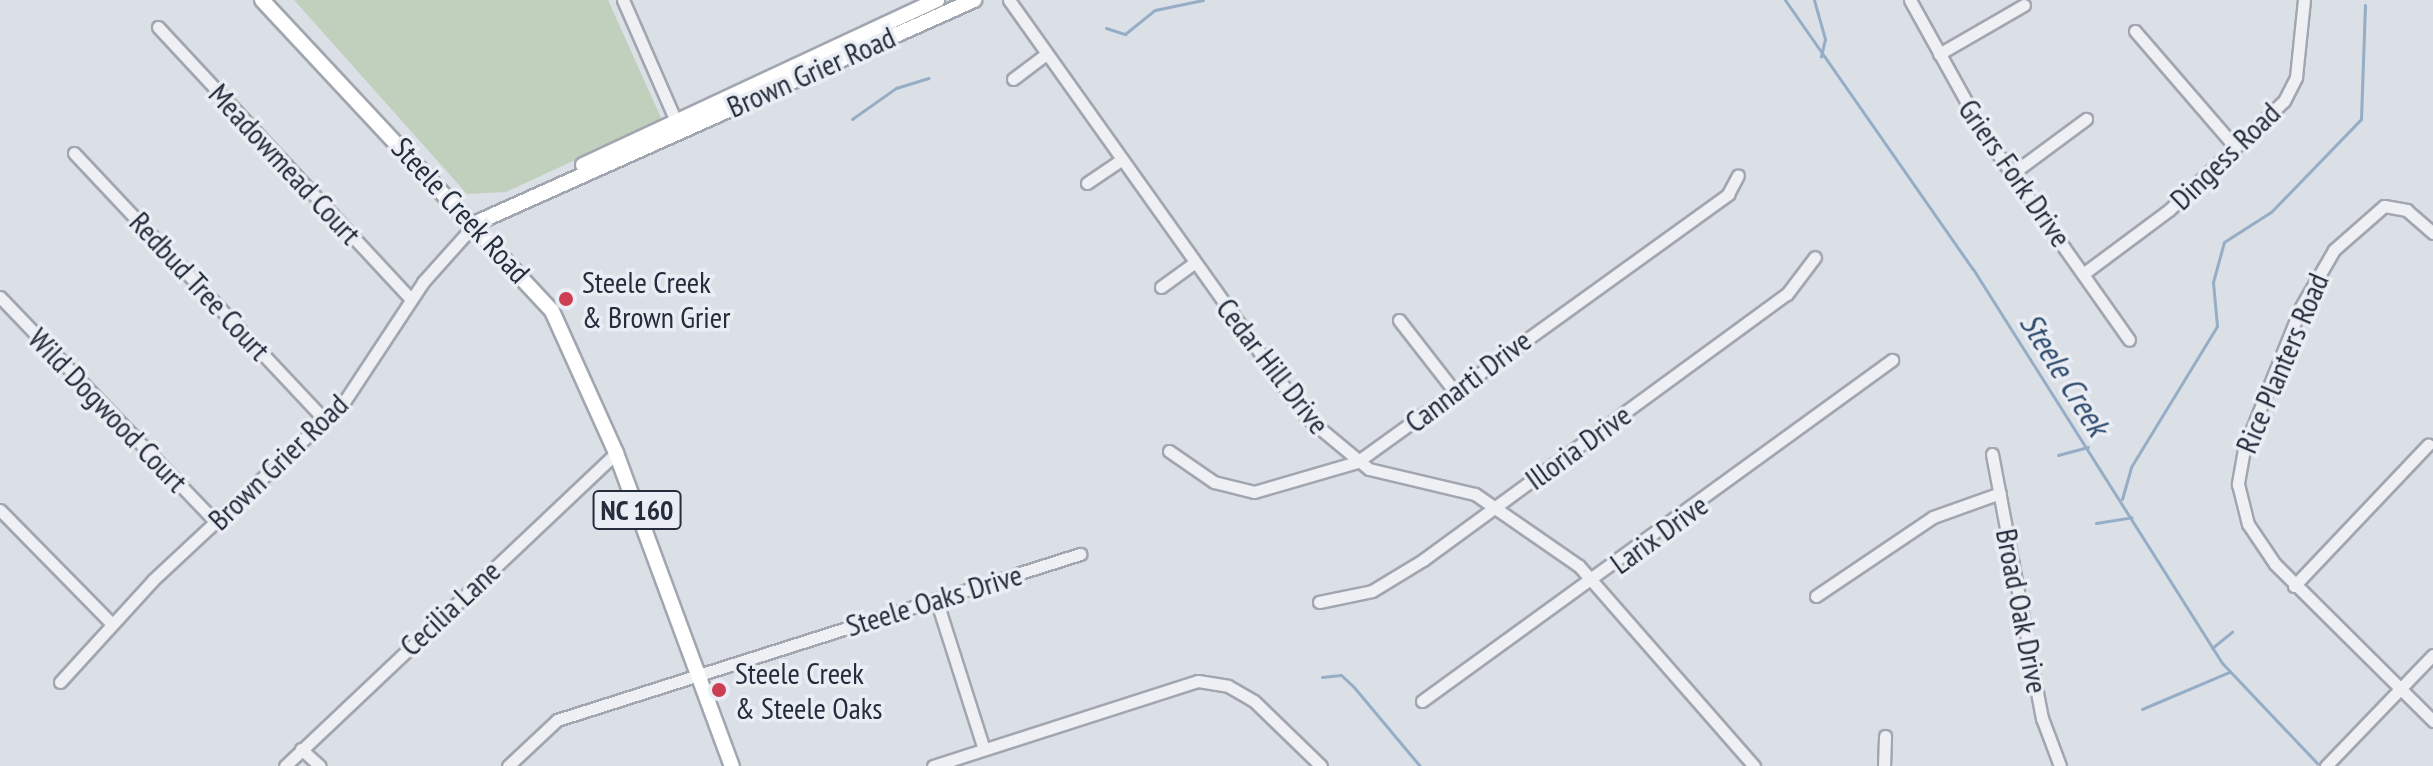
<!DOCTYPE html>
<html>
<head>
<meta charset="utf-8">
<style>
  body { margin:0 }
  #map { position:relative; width:2433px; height:766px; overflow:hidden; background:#dbdfe6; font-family:"PT Sans Narrow",sans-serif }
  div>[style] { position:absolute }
  .green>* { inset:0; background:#c1d0bc }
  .stream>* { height:3px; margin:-1.5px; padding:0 1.5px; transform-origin:1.5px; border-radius:1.5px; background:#96adc6 }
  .roads { filter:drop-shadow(2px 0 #a1a6b0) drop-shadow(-2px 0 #a1a6b0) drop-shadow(0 2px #a1a6b0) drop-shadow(0 -2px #a1a6b0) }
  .minor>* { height:11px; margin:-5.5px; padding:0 5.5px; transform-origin:5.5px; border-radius:5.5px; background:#eef0f4 }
  .major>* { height:14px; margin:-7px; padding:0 7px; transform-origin:7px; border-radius:7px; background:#fff }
  .dots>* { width:22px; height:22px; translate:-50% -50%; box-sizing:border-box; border:4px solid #eaeef4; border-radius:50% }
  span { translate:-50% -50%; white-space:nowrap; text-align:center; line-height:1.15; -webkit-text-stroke:7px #eaeef4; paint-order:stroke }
  .shield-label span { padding:2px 6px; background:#eaeef4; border:2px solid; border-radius:6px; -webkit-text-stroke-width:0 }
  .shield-label { font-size:28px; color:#252d3c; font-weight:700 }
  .street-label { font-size:30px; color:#252d3c }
  .poi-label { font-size:30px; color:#252d3c }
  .left { translate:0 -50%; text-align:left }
  .water-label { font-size:32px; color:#304c6f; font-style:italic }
</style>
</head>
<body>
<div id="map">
  <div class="green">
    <i style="clip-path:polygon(294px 0,608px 0,662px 120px,506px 192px,467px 194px)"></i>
  </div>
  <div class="stream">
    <i style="left:1785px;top:0;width:328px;rotate:55.1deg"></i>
    <i style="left:1973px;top:269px;width:467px;rotate:57.7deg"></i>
    <i style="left:2223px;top:664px;width:137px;rotate:46.5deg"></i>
    <i style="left:1814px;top:0;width:41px;rotate:74.2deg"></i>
    <i style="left:1825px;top:39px;width:18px;rotate:103deg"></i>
    <i style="left:1106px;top:28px;width:20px;rotate:18deg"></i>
    <i style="left:1125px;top:34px;width:38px;rotate:-39deg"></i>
    <i style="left:1155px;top:10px;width:49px;rotate:-11.8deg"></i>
    <i style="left:852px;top:119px;width:54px;rotate:-35.2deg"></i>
    <i style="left:896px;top:88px;width:34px;rotate:-17deg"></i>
    <i style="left:2058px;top:455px;width:31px;rotate:-15deg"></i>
    <i style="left:2122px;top:499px;width:33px;rotate:-74deg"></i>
    <i style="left:2131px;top:467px;width:165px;rotate:-58.6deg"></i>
    <i style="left:2217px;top:326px;width:44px;rotate:-95.2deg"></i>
    <i style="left:2213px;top:282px;width:41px;rotate:-74.6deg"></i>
    <i style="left:2224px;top:242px;width:56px;rotate:-32.6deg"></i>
    <i style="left:2271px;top:212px;width:129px;rotate:-45.9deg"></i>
    <i style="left:2361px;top:119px;width:114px;rotate:-88deg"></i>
    <i style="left:2096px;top:523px;width:36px;rotate:-9deg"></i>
    <i style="left:2212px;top:648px;width:26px;rotate:-39deg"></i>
    <i style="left:1322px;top:677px;width:19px;rotate:-6deg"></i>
    <i style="left:1341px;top:675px;width:16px;rotate:43deg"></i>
    <i style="left:1353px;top:686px;width:104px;rotate:50.1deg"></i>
    <i style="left:2142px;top:709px;width:95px;rotate:-23deg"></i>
  </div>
  <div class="roads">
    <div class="minor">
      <i style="left:623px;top:0;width:130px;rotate:66.4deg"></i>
      <i style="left:1009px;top:0;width:511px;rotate:54.57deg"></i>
      <i style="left:1305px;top:416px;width:83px;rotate:39.6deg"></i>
      <i style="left:1369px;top:469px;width:109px;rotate:13.3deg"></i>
      <i style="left:1475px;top:494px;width:126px;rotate:34.7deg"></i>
      <i style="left:1579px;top:566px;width:266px;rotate:48.8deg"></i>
      <i style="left:1910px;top:0;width:157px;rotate:61deg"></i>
      <i style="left:1986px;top:137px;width:248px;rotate:54.8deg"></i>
      <i style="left:158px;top:27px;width:371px;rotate:47.1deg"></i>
      <i style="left:2135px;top:31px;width:153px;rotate:49.2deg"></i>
      <i style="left:1939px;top:54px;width:98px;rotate:-30deg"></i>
      <i style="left:1013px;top:79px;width:41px;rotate:-37.1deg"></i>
      <i style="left:74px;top:153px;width:366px;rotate:46.8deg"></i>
      <i style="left:2013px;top:173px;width:91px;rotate:-36.5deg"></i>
      <i style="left:1087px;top:183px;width:41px;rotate:-34.1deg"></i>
      <i style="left:2433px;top:233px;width:35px;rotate:-139deg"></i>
      <i style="left:2407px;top:210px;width:23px;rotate:-170deg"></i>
      <i style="left:2384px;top:206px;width:67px;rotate:138.7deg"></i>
      <i style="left:2334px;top:250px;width:66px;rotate:120.1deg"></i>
      <i style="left:2301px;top:307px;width:153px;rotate:111.9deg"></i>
      <i style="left:2244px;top:449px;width:36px;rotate:100deg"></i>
      <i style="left:2238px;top:484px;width:41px;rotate:76deg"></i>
      <i style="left:2248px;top:524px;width:48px;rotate:56deg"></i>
      <i style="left:2275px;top:564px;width:223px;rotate:44.8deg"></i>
      <i style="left:2083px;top:274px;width:107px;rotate:-36.7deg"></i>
      <i style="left:2169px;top:210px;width:158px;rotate:-43.5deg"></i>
      <i style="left:2284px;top:101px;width:27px;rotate:-63deg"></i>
      <i style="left:2296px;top:77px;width:77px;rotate:-84.1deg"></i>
      <i style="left:1161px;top:287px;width:41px;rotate:-36deg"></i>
      <i style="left:0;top:297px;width:312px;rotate:46.2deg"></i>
      <i style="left:1399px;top:320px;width:91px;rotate:52.1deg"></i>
      <i style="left:1169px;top:451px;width:55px;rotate:34.6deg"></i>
      <i style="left:1214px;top:482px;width:41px;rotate:14deg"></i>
      <i style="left:1254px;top:492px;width:107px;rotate:-16.2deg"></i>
      <i style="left:1357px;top:462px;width:458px;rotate:-35.8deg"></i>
      <i style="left:1728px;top:194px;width:21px;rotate:-62deg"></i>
      <i style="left:1992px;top:454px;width:269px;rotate:79.3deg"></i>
      <i style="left:2042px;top:718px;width:51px;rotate:69.4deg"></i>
      <i style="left:0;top:510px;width:160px;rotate:45.5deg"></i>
      <i style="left:2294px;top:586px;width:195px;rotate:-46.5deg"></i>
      <i style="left:1816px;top:596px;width:141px;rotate:-34deg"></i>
      <i style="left:1933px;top:517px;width:71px;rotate:-19.7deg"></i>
      <i style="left:936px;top:599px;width:157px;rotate:72.3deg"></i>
      <i style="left:1319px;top:602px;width:54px;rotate:-11.7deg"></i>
      <i style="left:1372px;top:591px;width:60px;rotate:-31.3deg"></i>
      <i style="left:1423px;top:560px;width:451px;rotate:-36.2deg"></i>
      <i style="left:1787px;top:294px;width:46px;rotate:-52.9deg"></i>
      <i style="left:60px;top:682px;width:138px;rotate:-47.6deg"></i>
      <i style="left:153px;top:580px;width:261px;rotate:-43deg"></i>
      <i style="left:344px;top:402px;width:144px;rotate:-56.6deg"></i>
      <i style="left:423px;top:282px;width:79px;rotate:-48.1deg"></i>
      <i style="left:1422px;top:701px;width:581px;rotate:-35.96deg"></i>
      <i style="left:301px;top:749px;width:25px;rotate:42deg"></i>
      <i style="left:285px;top:766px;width:456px;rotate:-43.4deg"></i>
      <i style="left:508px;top:766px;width:67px;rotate:-43.2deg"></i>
      <i style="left:557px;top:720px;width:549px;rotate:-17.61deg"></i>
      <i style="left:933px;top:766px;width:278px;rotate:-17.8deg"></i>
      <i style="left:1198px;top:681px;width:30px;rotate:9deg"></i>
      <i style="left:1228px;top:686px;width:30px;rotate:30deg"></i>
      <i style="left:1254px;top:701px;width:93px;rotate:44.1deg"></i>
      <i style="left:1884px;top:766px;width:30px;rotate:-88deg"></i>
      <i style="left:2326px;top:766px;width:154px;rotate:-46.1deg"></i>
    </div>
    <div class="major">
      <i style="left:262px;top:0;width:425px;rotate:47deg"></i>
      <i style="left:552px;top:311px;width:156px;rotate:65.7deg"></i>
      <i style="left:616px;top:453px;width:334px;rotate:69.7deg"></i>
      <i style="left:583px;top:165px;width:391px;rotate:-25deg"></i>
      <i style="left:476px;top:223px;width:546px;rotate:-24.12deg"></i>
    </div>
  </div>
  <div class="dots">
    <i style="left:566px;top:299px;background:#cd3e52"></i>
    <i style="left:719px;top:690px;background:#cd3e52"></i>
  </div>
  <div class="shield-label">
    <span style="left:637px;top:510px">NC 160</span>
  </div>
  <div class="street-label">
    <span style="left:811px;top:72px;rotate:-24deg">Brown Grier Road</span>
    <span style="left:2225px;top:156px;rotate:-44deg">Dingess Road</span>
    <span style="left:285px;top:164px;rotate:47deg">Meadowmead Court</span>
    <span style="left:2015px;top:173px;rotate:55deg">Griers Fork Drive</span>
    <span style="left:461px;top:210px;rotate:47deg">Steele Creek Road</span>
    <span style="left:200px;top:286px;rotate:47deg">Redbud Tree Court</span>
    <span style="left:2282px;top:363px;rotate:-67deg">Rice Planters Road</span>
    <span style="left:1273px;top:366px;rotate:52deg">Cedar Hill Drive</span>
    <span style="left:1468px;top:381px;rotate:-37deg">Cannarti Drive</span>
    <span style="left:108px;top:410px;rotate:46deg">Wild Dogwood Court</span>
    <span style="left:1578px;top:447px;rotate:-36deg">Illoria Drive</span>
    <span style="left:278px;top:462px;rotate:-44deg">Brown Grier Road</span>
    <span style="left:1659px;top:534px;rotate:-36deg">Larix Drive</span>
    <span style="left:934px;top:600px;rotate:-17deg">Steele Oaks Drive</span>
    <span style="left:450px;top:608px;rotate:-43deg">Cecilia Lane</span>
    <span style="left:2022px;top:611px;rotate:79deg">Broad Oak Drive</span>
  </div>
  <div class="poi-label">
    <span class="left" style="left:582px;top:299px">Steele Creek<br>&amp; Brown Grier</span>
    <span class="left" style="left:735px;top:690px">Steele Creek<br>&amp; Steele Oaks</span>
  </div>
  <div class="water-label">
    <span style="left:2065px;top:374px;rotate:58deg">Steele Creek</span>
  </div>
</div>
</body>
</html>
